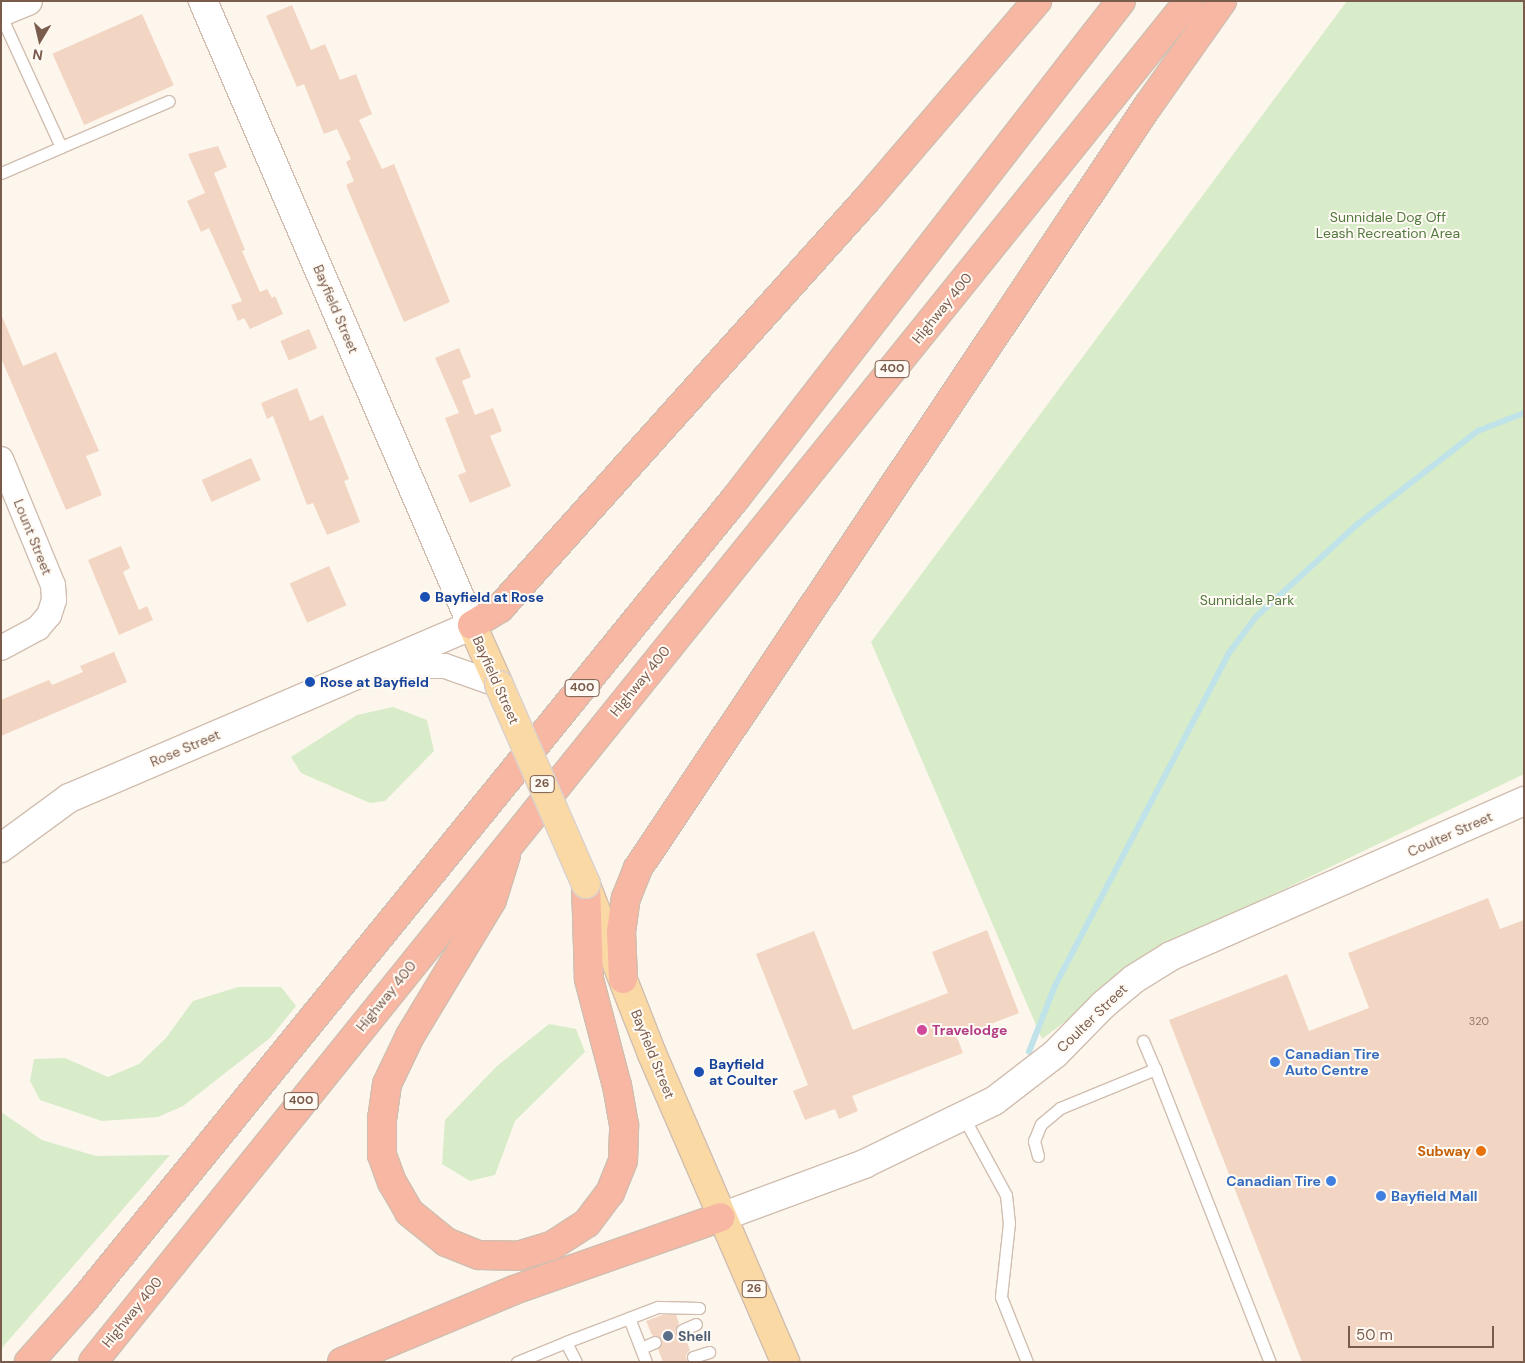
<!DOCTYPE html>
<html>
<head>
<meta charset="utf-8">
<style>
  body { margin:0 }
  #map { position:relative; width:1525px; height:1363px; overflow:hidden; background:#fdf6ec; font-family:"DM Sans",sans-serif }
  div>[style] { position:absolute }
  .green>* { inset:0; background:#d8ecc9 }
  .stream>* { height:5.5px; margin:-2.75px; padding:0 2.75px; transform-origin:2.75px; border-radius:2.75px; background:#bfe3e8 }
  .building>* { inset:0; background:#f3d5c3; transform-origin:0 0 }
  .roads { filter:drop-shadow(1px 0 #d1beb0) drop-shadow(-1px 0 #d1beb0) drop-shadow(0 1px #d1beb0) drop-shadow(0 -1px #d1beb0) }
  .lane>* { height:11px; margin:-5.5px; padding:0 5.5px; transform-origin:5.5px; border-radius:5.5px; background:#fff }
  .street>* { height:24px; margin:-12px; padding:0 12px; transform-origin:12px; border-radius:12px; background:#fff }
  .secondary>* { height:28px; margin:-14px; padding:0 14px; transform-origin:14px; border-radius:14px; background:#fff }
  .primary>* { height:28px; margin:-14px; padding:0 14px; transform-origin:14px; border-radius:14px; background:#fbd9a5 }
  .highway>* { height:28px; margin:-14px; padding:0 14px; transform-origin:14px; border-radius:14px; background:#f7b7a3 }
  .bridges { filter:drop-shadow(1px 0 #dad1cd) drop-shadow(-1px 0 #dad1cd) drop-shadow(0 1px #dad1cd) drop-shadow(0 -1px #dad1cd) }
  .primary-bridge>* { height:28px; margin:-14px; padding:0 14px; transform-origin:14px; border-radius:14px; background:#fbd9a5 }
  .dots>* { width:14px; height:14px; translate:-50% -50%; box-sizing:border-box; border:2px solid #fffaf3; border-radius:50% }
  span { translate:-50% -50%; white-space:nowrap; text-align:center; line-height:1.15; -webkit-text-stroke:4px #fffaf3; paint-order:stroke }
  .number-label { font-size:11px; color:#987a6a }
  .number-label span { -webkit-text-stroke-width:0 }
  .shield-label span { padding:1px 4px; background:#fffaf3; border:1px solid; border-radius:4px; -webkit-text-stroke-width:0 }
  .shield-label { font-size:12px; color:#7a5c4d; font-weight:700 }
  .park-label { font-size:14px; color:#537a41 }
  .street-label { font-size:14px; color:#7a5c4d }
  .transit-label { font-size:14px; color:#164399; font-weight:700 }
  .left { translate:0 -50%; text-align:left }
  .hotel-label { font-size:14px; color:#b23c85; font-weight:700 }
  .shop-label { font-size:14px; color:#366cbe; font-weight:700 }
  .right { translate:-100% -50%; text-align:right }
  .food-label { font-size:14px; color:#c56008; font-weight:700 }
  .service-label { font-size:14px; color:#4e5e75; font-weight:700 }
  .frame { position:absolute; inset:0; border:2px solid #7a5c4d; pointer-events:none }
  .north { position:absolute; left:15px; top:15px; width:50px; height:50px; -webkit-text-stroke:4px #fffaf3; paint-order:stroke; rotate:189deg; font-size:14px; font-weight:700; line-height:20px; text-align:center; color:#7a5c4d }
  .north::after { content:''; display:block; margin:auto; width:18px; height:22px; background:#7a5c4d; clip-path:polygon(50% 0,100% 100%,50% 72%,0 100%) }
  .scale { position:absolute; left:1348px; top:1326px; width:146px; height:22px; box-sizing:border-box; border:2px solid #7a5c4d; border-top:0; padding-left:6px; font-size:15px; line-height:18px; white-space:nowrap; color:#7a5c4d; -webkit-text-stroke:4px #fffaf3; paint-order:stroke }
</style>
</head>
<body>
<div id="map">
  <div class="green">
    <i style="clip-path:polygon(1347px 1px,1524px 1px,1524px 774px,1166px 946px,1042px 1039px,871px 642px)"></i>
    <i style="clip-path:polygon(393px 707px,427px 720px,434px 751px,385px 801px,370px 803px,301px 773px,291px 757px,357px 715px)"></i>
    <i style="clip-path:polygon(238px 987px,281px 987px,296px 1006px,270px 1038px,183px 1106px,158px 1117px,102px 1121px,40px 1100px,30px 1081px,34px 1059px,65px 1058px,108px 1077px,139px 1064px,166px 1038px,193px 1001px)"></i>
    <i style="clip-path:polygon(549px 1024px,576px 1029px,585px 1052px,515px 1121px,495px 1175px,470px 1181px,442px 1164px,445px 1120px,497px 1066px)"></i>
    <i style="clip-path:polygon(1px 1112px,42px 1140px,96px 1156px,170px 1155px,1px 1349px)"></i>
  </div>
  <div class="stream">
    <i style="left:1029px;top:1052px;width:71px;rotate:-68.5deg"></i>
    <i style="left:1055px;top:986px;width:376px;rotate:-62.4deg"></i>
    <i style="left:1229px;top:653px;width:45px;rotate:-53.1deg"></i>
    <i style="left:1256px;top:617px;width:138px;rotate:-42.4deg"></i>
    <i style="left:1358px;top:524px;width:152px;rotate:-37.8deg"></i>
    <i style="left:1478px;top:431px;width:49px;rotate:-21.4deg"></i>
  </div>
  <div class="building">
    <i style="clip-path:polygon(292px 5px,311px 50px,325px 44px,340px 80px,356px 74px,372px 114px,359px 120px,382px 169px,394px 164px,450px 302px,404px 322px,346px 185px,354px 181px,346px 162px,351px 159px,337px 129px,324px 134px,304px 84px,297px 87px,266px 16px)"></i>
    <i style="left:142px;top:14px;width:78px;height:98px;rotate:66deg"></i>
    <i style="clip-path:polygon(218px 146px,227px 167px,214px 173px,245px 250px,242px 251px,260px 292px,267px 289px,272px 298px,275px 296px,283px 314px,250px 329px,244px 318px,238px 321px,231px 305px,242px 301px,209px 228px,201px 232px,187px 201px,205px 193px,188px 154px)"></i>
    <i style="clip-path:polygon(1px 314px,23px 366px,56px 352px,99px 451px,86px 456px,102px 495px,66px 510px,1px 358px)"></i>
    <i style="left:309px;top:329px;width:21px;height:31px;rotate:67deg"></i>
    <i style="clip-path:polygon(459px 348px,471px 377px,462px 381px,475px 415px,493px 408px,502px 431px,490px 436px,511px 486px,470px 503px,458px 475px,466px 472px,445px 418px,459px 413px,435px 358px)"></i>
    <i style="clip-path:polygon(297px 388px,310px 421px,323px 415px,349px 479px,344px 481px,360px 522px,327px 535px,313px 503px,307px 505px,273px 416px,267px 419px,261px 403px)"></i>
    <i style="left:251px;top:458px;width:24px;height:54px;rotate:66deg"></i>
    <i style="clip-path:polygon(121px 546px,130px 568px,123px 572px,139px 610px,147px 606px,153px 620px,119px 635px,88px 560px)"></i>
    <i style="left:329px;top:566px;width:43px;height:43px;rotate:66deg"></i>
    <i style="clip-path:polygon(114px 652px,127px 682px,1px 736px,1px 700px,49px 680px,52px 685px,83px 672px,80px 666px)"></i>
    <i style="clip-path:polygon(1488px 898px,1500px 929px,1524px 920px,1524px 1362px,1302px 1362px,1169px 1020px,1287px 974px,1309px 1031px,1369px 1008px,1348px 953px)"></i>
    <i style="clip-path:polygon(987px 930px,1019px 1013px,957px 1037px,963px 1053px,852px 1096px,858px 1111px,839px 1119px,835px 1109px,805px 1120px,793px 1091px,808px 1085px,756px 954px,814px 931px,853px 1030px,948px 993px,932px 952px)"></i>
    <i style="clip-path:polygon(662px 1315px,676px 1315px,679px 1323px,675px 1332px,685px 1337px,690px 1350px,686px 1355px,687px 1362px,663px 1362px,658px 1349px,662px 1340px,652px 1335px,646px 1321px)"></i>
  </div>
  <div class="roads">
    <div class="lane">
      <i style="left:1px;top:16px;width:144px;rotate:65.4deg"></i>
      <i style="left:61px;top:147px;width:117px;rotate:-23.1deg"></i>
      <i style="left:1px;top:173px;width:65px;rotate:-23.4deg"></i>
      <i style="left:1143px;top:1041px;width:30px;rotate:67deg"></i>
      <i style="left:964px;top:1118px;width:88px;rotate:61.4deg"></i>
      <i style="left:1006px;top:1195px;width:28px;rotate:84deg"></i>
      <i style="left:1009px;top:1223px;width:74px;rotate:96.2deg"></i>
      <i style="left:1001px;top:1297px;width:70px;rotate:68.2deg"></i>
      <i style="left:1038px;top:1156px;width:16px;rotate:-105deg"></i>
      <i style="left:1034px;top:1141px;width:18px;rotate:-68deg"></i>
      <i style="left:1041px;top:1124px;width:25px;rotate:-40deg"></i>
      <i style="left:1060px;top:1108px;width:103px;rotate:-22.3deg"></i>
      <i style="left:1155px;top:1069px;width:315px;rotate:68.6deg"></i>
      <i style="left:682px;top:1330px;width:15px;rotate:-23deg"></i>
      <i style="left:641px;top:1348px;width:15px;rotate:-23deg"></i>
      <i style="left:693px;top:1357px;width:17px;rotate:-17deg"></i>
      <i style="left:517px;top:1362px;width:53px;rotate:-22.2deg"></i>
      <i style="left:576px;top:1362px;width:22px;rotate:-117deg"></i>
      <i style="left:566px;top:1342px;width:67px;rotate:-20.9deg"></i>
      <i style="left:646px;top:1362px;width:47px;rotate:-111.1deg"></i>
      <i style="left:629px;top:1318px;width:31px;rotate:-21deg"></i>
      <i style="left:658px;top:1307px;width:41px;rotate:1.4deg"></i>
    </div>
    <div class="street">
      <i style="left:1px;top:459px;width:136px;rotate:67.6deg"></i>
      <i style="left:53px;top:585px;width:15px;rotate:86deg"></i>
      <i style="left:54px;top:600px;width:16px;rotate:108deg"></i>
      <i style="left:49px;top:615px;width:17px;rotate:130deg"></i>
      <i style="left:38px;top:628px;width:42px;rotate:151.6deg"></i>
      <i style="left:382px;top:666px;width:63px"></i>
      <i style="left:445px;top:666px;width:57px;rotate:19.4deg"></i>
    </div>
    <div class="secondary">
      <i style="left:1px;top:12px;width:29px;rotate:-22deg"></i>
      <i style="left:1px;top:848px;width:84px;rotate:-36.3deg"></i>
      <i style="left:69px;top:798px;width:439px;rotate:-23.2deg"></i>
      <i style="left:472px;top:625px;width:680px;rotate:-113.32deg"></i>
      <i style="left:721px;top:1217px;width:153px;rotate:-20.3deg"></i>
      <i style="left:864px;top:1164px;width:144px;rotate:-25.9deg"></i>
      <i style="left:994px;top:1101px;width:77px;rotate:-37.6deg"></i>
      <i style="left:1055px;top:1054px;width:69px;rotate:-45.6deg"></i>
      <i style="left:1103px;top:1005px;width:40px;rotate:-40deg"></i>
      <i style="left:1134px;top:979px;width:44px;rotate:-31.9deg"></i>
      <i style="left:1171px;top:956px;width:386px;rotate:-23.7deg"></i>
    </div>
    <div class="primary">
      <i style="left:472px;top:625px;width:66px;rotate:65.8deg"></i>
      <i style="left:587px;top:888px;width:178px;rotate:68.6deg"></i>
      <i style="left:652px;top:1054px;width:335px;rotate:66.6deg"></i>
    </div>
    <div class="highway">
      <i style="left:472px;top:625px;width:33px;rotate:-31deg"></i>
      <i style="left:500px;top:608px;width:552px;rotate:-48.08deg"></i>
      <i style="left:869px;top:197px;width:258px;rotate:-49.4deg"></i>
      <i style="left:506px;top:855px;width:47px;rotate:107.3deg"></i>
      <i style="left:492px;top:900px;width:159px;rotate:121.1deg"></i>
      <i style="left:410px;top:1036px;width:53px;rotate:115.6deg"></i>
      <i style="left:387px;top:1084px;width:34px;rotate:98deg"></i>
      <i style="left:382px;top:1118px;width:37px;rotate:90deg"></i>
      <i style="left:382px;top:1155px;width:29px;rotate:70deg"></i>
      <i style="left:392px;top:1182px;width:34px;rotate:60deg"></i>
      <i style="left:409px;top:1212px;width:48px;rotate:39deg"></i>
      <i style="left:446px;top:1242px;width:35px;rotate:22deg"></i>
      <i style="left:479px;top:1255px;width:39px;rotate:1deg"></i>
      <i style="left:518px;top:1256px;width:37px;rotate:-17deg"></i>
      <i style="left:553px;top:1245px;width:40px;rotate:-32.9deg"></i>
      <i style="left:587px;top:1223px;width:38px;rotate:-53deg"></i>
      <i style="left:610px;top:1193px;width:35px;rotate:-68deg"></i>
      <i style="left:623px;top:1160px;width:35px;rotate:-88deg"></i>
      <i style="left:624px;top:1125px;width:40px;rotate:-100deg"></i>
      <i style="left:617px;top:1086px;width:111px;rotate:-104.7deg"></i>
      <i style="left:589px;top:979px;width:95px;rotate:-91.8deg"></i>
      <i style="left:623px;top:979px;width:47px;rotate:-92.4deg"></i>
      <i style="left:621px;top:932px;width:34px;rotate:-82deg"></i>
      <i style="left:626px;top:898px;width:32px;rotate:-68deg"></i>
      <i style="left:638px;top:868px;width:917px;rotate:-56.21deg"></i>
      <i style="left:1148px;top:106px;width:128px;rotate:-54.8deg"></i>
      <i style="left:29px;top:1362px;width:83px;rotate:-48.4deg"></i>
      <i style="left:84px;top:1300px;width:1032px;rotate:-50.9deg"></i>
      <i style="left:735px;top:499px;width:630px;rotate:-52.22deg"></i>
      <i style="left:93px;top:1362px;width:1747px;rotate:-51.16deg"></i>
      <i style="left:342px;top:1362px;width:186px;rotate:-22.7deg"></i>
      <i style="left:514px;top:1290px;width:219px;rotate:-19.4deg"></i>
    </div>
  </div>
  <div class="bridges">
    <div class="primary-bridge">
      <i style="left:499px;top:685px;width:217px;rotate:66.4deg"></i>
    </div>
  </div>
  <div class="dots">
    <i style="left:425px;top:597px;background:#1a4fb4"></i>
    <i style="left:310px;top:682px;background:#1a4fb4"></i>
    <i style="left:922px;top:1030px;background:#d1479c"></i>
    <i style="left:1275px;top:1062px;background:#3f7fe0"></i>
    <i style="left:699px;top:1072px;background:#1a4fb4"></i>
    <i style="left:1481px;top:1151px;background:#e8710a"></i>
    <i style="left:1331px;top:1181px;background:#3f7fe0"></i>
    <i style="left:1381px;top:1196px;background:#3f7fe0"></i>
    <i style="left:668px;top:1336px;background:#5c6f8a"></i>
  </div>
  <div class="number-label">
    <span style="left:1479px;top:1021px">320</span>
  </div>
  <div class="shield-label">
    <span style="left:892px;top:369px">400</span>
    <span style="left:582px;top:688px">400</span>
    <span style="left:542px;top:784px">26</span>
    <span style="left:301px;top:1101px">400</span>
    <span style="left:754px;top:1289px">26</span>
  </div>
  <div class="park-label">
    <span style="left:1388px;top:225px">Sunnidale Dog Off<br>Leash Recreation Area</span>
    <span style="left:1247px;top:600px">Sunnidale Park</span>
  </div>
  <div class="street-label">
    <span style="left:942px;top:308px;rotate:-51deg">Highway 400</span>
    <span style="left:336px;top:309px;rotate:67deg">Bayfield Street</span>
    <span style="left:33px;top:537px;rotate:68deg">Lount Street</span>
    <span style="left:496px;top:680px;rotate:66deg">Bayfield Street</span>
    <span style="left:640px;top:681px;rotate:-51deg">Highway 400</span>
    <span style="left:185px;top:748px;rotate:-23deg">Rose Street</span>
    <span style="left:1450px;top:834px;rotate:-24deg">Coulter Street</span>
    <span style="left:386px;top:996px;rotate:-51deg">Highway 400</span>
    <span style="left:1092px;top:1018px;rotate:-44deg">Coulter Street</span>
    <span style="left:653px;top:1054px;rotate:68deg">Bayfield Street</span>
    <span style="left:132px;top:1312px;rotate:-51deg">Highway 400</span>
  </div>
  <div class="transit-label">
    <span class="left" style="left:435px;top:597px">Bayfield at Rose</span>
    <span class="left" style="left:320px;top:682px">Rose at Bayfield</span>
    <span class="left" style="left:709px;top:1072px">Bayfield<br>at Coulter</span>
  </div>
  <div class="hotel-label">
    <span class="left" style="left:932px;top:1030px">Travelodge</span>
  </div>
  <div class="shop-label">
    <span class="left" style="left:1285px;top:1062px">Canadian Tire<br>Auto Centre</span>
    <span class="right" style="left:1321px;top:1181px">Canadian Tire</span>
    <span class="left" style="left:1391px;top:1196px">Bayfield Mall</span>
  </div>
  <div class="food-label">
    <span class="right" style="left:1471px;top:1151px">Subway</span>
  </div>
  <div class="service-label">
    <span class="left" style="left:678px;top:1336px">Shell</span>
  </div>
  <div class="frame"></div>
  <div class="north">N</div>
  <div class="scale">50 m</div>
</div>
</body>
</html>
